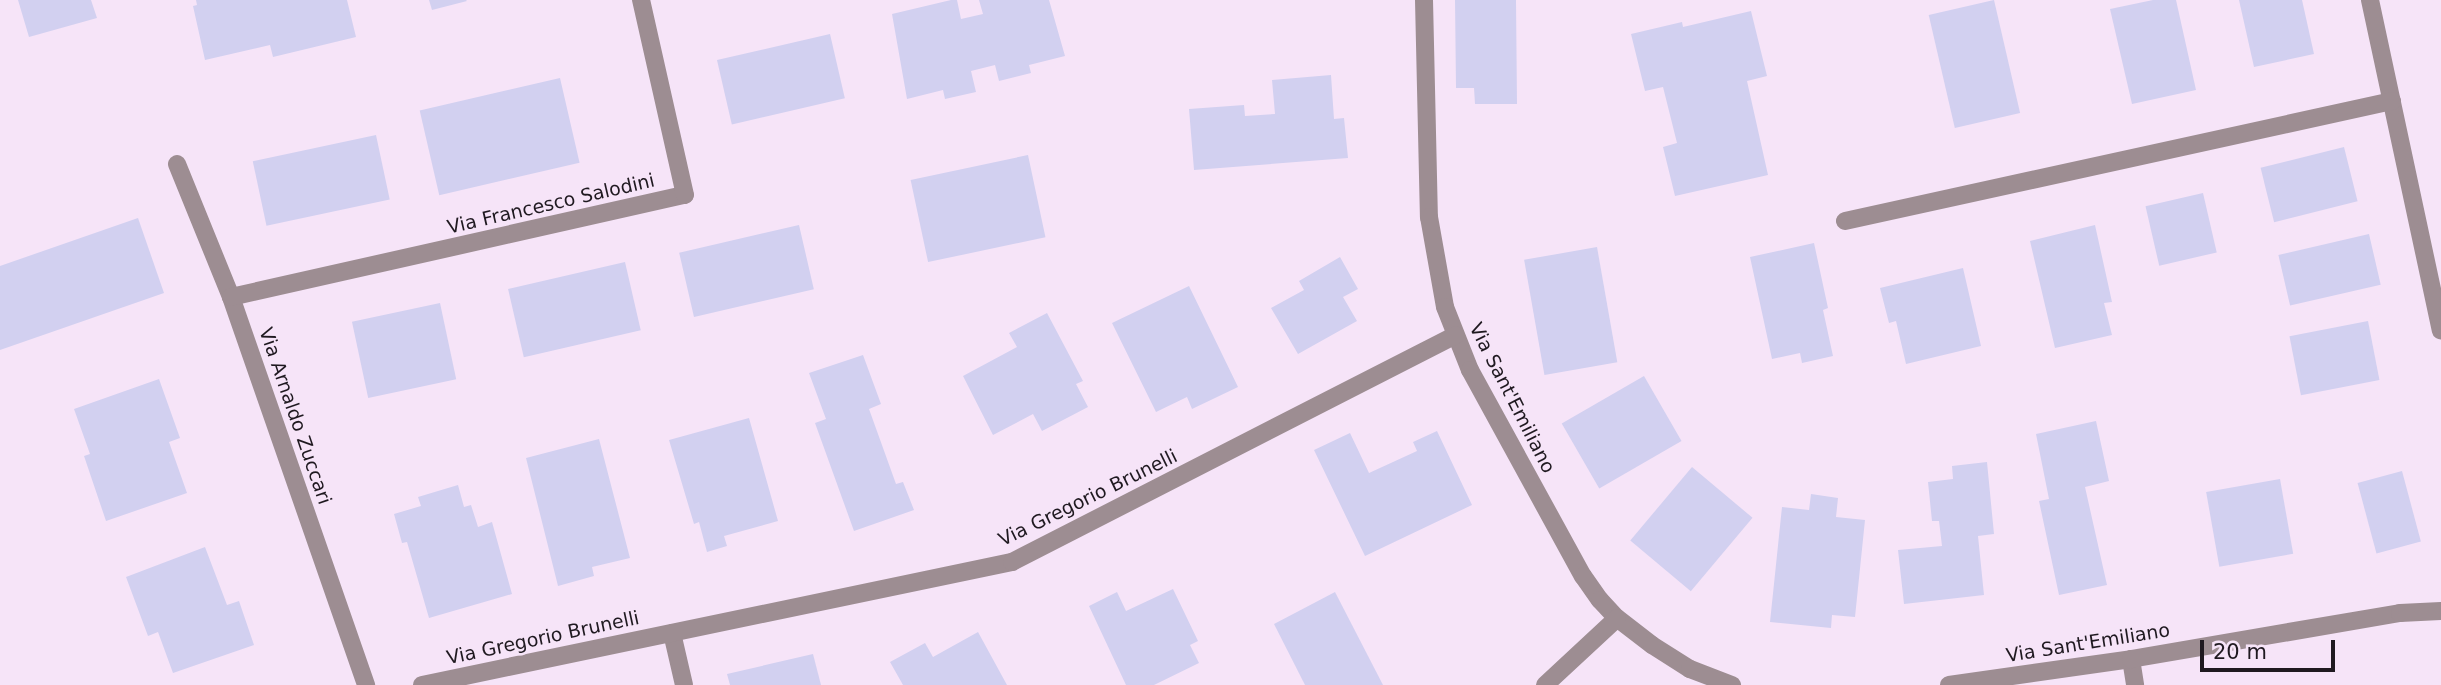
<!DOCTYPE html>
<html>
<head>
<meta charset="utf-8">
<style>
  body { margin:0 }
  #map { position:relative; width:2441px; height:685px; overflow:hidden; background:#f6e4f8; font-family:"DejaVu Sans",sans-serif }
  div>[style] { position:absolute }
  .building>* { inset:0; background:#d2d0f0; transform-origin:0 0 }
  .minor>* { height:18px; margin:-9px; padding:0 9px; transform-origin:9px; border-radius:9px; background:#9d8d92 }
  span { translate:-50% -50%; white-space:nowrap; text-align:center; line-height:1.15; -webkit-text-stroke:5px #f6e4f8; paint-order:stroke }
  .street-label { font-size:19px; color:#1f1920 }
  .scale { position:absolute; left:2200px; top:640px; width:135px; height:32px; box-sizing:border-box; border:4px solid #1f1920; border-top:0; padding-left:9px; font-size:21px; line-height:24px; white-space:nowrap; color:#1f1920; -webkit-text-stroke:5px #f6e4f8; paint-order:stroke }
</style>
</head>
<body>
<div id="map">
  <div class="building">
    <i style="clip-path:polygon(18px 0,91px 0,97px 18px,29px 37px)"></i>
    <i style="clip-path:polygon(196px 0,347px 0,356px 37px,273px 57px,270px 45px,205px 60px,193px 6px,197px 5px)"></i>
    <i style="clip-path:polygon(429px 0,466px 0,467px 1px,432px 10px)"></i>
    <i style="clip-path:polygon(951px 0,957px 0,961px 19px,983px 14px,979px 0,1049px 0,1065px 56px,1029px 65px,1031px 73px,999px 81px,995px 65px,971px 71px,976px 92px,945px 99px,943px 90px,907px 99px,892px 14px)"></i>
    <i style="clip-path:polygon(1455px 0,1516px 0,1517px 104px,1475px 104px,1474px 88px,1456px 88px)"></i>
    <i style="left:1994px;top:0;width:116px;height:67px;rotate:77deg"></i>
    <i style="clip-path:polygon(2153px 0,2176px 0,2196px 90px,2132px 104px,2110px 9px)"></i>
    <i style="clip-path:polygon(2239px 0,2302px 0,2314px 54px,2254px 67px)"></i>
    <i style="clip-path:polygon(1751px 11px,1767px 76px,1747px 81px,1768px 175px,1675px 196px,1663px 147px,1677px 143px,1663px 87px,1645px 91px,1631px 34px,1682px 22px,1683px 27px)"></i>
    <i style="left:830px;top:34px;width:66px;height:116px;rotate:77deg"></i>
    <i style="clip-path:polygon(1331px 75px,1334px 119px,1344px 118px,1348px 158px,1194px 170px,1189px 109px,1244px 105px,1245px 116px,1275px 114px,1272px 80px)"></i>
    <i style="left:560px;top:78px;width:87px;height:144px;rotate:77deg"></i>
    <i style="left:376px;top:135px;width:66px;height:126px;rotate:78deg"></i>
    <i style="left:2344px;top:147px;width:56px;height:86px;rotate:76deg"></i>
    <i style="left:1028px;top:155px;width:84px;height:120px;rotate:78deg"></i>
    <i style="left:2203px;top:193px;width:61px;height:59px;rotate:77deg"></i>
    <i style="clip-path:polygon(138px 218px,164px 293px,0 350px,0 266px)"></i>
    <i style="left:799px;top:225px;width:66px;height:123px;rotate:77deg"></i>
    <i style="clip-path:polygon(2095px 225px,2112px 302px,2104px 303px,2112px 335px,2055px 348px,2030px 241px)"></i>
    <i style="left:2369px;top:234px;width:52px;height:93px;rotate:77deg"></i>
    <i style="clip-path:polygon(1814px 243px,1828px 308px,1823px 310px,1833px 356px,1802px 363px,1800px 353px,1772px 359px,1750px 257px)"></i>
    <i style="left:1597px;top:247px;width:117px;height:74px;rotate:80deg"></i>
    <i style="clip-path:polygon(1340px 257px,1358px 289px,1343px 297px,1357px 321px,1298px 354px,1271px 308px,1304px 290px,1299px 281px)"></i>
    <i style="left:625px;top:262px;width:70px;height:120px;rotate:77deg"></i>
    <i style="clip-path:polygon(1963px 268px,1981px 346px,1906px 364px,1896px 321px,1889px 323px,1880px 288px)"></i>
    <i style="clip-path:polygon(1189px 286px,1238px 387px,1192px 409px,1187px 397px,1156px 412px,1112px 323px)"></i>
    <i style="left:440px;top:303px;width:78px;height:90px;rotate:78deg"></i>
    <i style="clip-path:polygon(1047px 313px,1083px 381px,1076px 384px,1088px 407px,1042px 431px,1033px 414px,993px 435px,963px 376px,1017px 347px,1009px 333px)"></i>
    <i style="left:2368px;top:321px;width:60px;height:80px;rotate:79deg"></i>
    <i style="clip-path:polygon(863px 355px,881px 404px,869px 409px,896px 484px,903px 482px,914px 510px,854px 531px,815px 423px,826px 419px,809px 373px)"></i>
    <i style="left:1644px;top:376px;width:75px;height:95px;rotate:60deg"></i>
    <i style="clip-path:polygon(159px 379px,180px 438px,169px 442px,187px 493px,106px 521px,84px 456px,90px 454px,74px 409px)"></i>
    <i style="clip-path:polygon(749px 418px,778px 521px,724px 536px,727px 546px,707px 552px,699px 522px,694px 524px,669px 440px)"></i>
    <i style="clip-path:polygon(2096px 421px,2109px 481px,2085px 487px,2107px 585px,2059px 595px,2039px 501px,2049px 499px,2036px 434px)"></i>
    <i style="clip-path:polygon(1437px 431px,1472px 505px,1365px 556px,1314px 450px,1350px 433px,1369px 473px,1417px 451px,1413px 442px)"></i>
    <i style="clip-path:polygon(599px 439px,630px 558px,592px 567px,594px 576px,558px 586px,526px 458px)"></i>
    <i style="clip-path:polygon(1987px 462px,1994px 534px,1978px 536px,1984px 595px,1904px 604px,1898px 550px,1942px 546px,1939px 521px,1932px 521px,1928px 482px,1953px 479px,1952px 466px)"></i>
    <i style="left:1692px;top:467px;width:79px;height:96px;rotate:40deg"></i>
    <i style="left:2402px;top:471px;width:73px;height:46px;rotate:75deg"></i>
    <i style="left:2280px;top:479px;width:76px;height:75px;rotate:80deg"></i>
    <i style="clip-path:polygon(458px 485px,464px 507px,471px 505px,478px 527px,492px 522px,512px 594px,429px 618px,407px 542px,402px 543px,394px 514px,421px 506px,418px 497px)"></i>
    <i style="clip-path:polygon(1811px 494px,1838px 498px,1836px 517px,1865px 520px,1855px 617px,1832px 615px,1831px 628px,1770px 622px,1782px 507px,1809px 510px)"></i>
    <i style="clip-path:polygon(205px 547px,227px 605px,239px 601px,254px 645px,173px 673px,158px 632px,148px 636px,126px 577px)"></i>
    <i style="clip-path:polygon(1173px 589px,1198px 641px,1190px 645px,1199px 663px,1154px 685px,1126px 685px,1089px 606px,1117px 592px,1126px 611px)"></i>
    <i style="clip-path:polygon(1335px 592px,1383px 685px,1305px 685px,1274px 624px)"></i>
    <i style="clip-path:polygon(978px 632px,1007px 685px,903px 685px,890px 662px,925px 643px,933px 657px)"></i>
    <i style="clip-path:polygon(813px 654px,821px 685px,730px 685px,727px 674px)"></i>
  </div>
  <div class="minor">
    <i style="left:1424px;top:0;width:217px;rotate:88.7deg"></i>
    <i style="left:1429px;top:217px;width:91px;rotate:79.9deg"></i>
    <i style="left:1445px;top:307px;width:68px;rotate:68.4deg"></i>
    <i style="left:1470px;top:370px;width:235px;rotate:61.3deg"></i>
    <i style="left:1583px;top:576px;width:29px;rotate:55deg"></i>
    <i style="left:1600px;top:600px;width:25px;rotate:47deg"></i>
    <i style="left:1617px;top:618px;width:44px;rotate:37.6deg"></i>
    <i style="left:1652px;top:645px;width:45px;rotate:32.3deg"></i>
    <i style="left:1690px;top:669px;width:45px;rotate:20.9deg"></i>
    <i style="left:2370px;top:0;width:338px;rotate:77.9deg"></i>
    <i style="left:177px;top:164px;width:144px;rotate:67.9deg"></i>
    <i style="left:231px;top:297px;width:411px;rotate:70.8deg"></i>
    <i style="left:1845px;top:221px;width:560px;rotate:-12.37deg"></i>
    <i style="left:231px;top:297px;width:465px;rotate:-12.7deg"></i>
    <i style="left:685px;top:195px;width:200px;rotate:-102.7deg"></i>
    <i style="left:672px;top:633px;width:53px;rotate:77deg"></i>
    <i style="left:2131px;top:659px;width:26px;rotate:81deg"></i>
    <i style="left:422px;top:685px;width:603px;rotate:-11.78deg"></i>
    <i style="left:1012px;top:562px;width:498px;rotate:-27.1deg"></i>
    <i style="left:1545px;top:685px;width:98px;rotate:-42.9deg"></i>
    <i style="left:1949px;top:685px;width:184px;rotate:-8.1deg"></i>
    <i style="left:2131px;top:659px;width:273px;rotate:-9.7deg"></i>
    <i style="left:2400px;top:613px;width:41px;rotate:-2.8deg"></i>
  </div>
  <div class="street-label">
    <span style="left:551px;top:204px;rotate:-13deg">Via Francesco Salodini</span>
    <span style="left:1512px;top:398px;rotate:63deg">Via Sant'Emiliano</span>
    <span style="left:295px;top:416px;rotate:71deg">Via Arnaldo Zuccari</span>
    <span style="left:1088px;top:498px;rotate:-26deg">Via Gregorio Brunelli</span>
    <span style="left:543px;top:638px;rotate:-12deg">Via Gregorio Brunelli</span>
    <span style="left:2088px;top:643px;rotate:-9deg">Via Sant'Emiliano</span>
  </div>
  <div class="scale">20 m</div>
</div>
</body>
</html>
